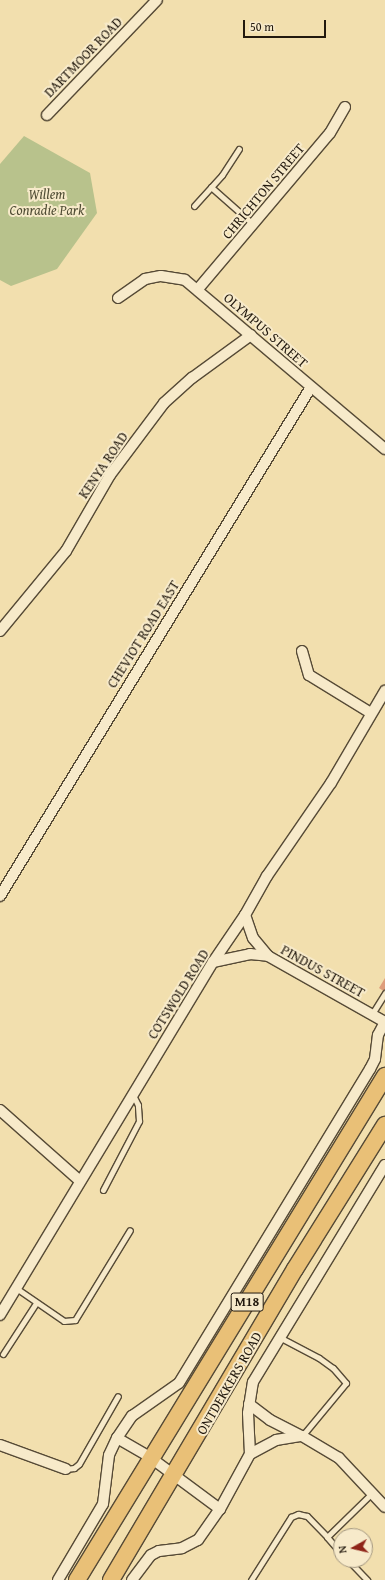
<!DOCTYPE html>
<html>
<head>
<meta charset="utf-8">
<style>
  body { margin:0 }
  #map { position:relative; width:385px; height:1580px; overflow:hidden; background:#f2dfae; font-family:"Gentium Book Plus",serif }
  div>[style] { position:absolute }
  .green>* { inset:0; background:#b8c28c }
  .building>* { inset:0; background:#de9d7b }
  .roads { filter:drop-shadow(1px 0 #564a36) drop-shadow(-1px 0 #564a36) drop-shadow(0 1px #564a36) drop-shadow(0 -1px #564a36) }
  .service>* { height:5px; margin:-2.5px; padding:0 2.5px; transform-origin:2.5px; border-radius:2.5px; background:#f7eaca }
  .minor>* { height:10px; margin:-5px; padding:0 5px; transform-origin:5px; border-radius:5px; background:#f7eaca }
  .primary>* { height:16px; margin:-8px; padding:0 8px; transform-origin:8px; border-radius:8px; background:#e9c077 }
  span { translate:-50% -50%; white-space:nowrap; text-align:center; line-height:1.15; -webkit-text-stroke:4px #f7eaca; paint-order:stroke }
  .shield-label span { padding:1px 3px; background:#f7eaca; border:1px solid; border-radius:3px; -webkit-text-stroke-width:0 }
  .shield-label { font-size:13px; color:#22190e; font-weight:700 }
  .street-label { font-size:14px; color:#22190e }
  .park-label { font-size:14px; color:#4f4c34; font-style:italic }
  .north { position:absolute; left:333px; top:1528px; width:40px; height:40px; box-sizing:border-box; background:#f7eaca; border:1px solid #a2967f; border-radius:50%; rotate:262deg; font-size:11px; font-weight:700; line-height:16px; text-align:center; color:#22190e }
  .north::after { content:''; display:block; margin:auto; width:14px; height:18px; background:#8f2418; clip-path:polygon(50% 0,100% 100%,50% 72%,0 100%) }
  .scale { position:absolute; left:243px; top:20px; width:83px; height:18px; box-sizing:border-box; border:2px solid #22190e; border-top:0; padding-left:5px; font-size:12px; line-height:14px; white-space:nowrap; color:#22190e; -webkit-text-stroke:3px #f7eaca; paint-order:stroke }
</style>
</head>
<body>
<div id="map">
  <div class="green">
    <i style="clip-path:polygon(24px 136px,90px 173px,97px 213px,57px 269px,11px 286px,0 280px,0 164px)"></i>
  </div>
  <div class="building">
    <i style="clip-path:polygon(385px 978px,385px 992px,379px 988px)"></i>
  </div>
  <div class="roads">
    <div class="service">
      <i style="left:211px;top:187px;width:56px;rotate:41.4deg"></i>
      <i style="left:194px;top:206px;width:42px;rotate:-47.9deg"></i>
      <i style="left:222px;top:175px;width:31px;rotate:-57deg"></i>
      <i style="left:372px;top:1014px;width:25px;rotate:-58deg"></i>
      <i style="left:103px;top:1190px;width:78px;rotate:-62.4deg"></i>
      <i style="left:139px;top:1121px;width:16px;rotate:-94deg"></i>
      <i style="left:138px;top:1105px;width:11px;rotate:-117deg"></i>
      <i style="left:16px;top:1288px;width:58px;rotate:34.5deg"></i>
      <i style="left:64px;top:1321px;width:11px;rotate:-5deg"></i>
      <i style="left:75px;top:1320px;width:105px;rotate:-58.6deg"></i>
      <i style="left:281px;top:1338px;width:43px;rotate:27.8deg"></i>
      <i style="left:319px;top:1358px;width:17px;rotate:36deg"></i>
      <i style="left:333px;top:1368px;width:20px;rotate:49deg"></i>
      <i style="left:346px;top:1383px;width:69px;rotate:129.7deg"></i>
      <i style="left:3px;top:1354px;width:61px;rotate:-57.1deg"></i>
      <i style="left:66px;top:1469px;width:8px;rotate:-7deg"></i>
      <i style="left:74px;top:1468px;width:6px;rotate:-39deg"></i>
      <i style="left:79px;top:1464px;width:78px;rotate:-60.2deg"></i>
      <i style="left:327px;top:1537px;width:21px;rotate:49deg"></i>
      <i style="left:348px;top:1560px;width:28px;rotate:46deg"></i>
      <i style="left:251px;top:1580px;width:75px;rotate:-57.6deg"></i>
      <i style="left:291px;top:1517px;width:8px;rotate:-23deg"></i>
      <i style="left:298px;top:1514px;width:9px;rotate:13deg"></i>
      <i style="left:307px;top:1516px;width:29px;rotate:46deg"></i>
      <i style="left:327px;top:1537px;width:63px;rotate:-44.4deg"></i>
    </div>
    <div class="minor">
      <i style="left:47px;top:115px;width:159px;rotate:-46.3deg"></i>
      <i style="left:198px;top:289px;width:204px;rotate:-49.8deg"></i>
      <i style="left:330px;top:133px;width:30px;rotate:-60deg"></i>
      <i style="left:118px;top:298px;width:33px;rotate:-35deg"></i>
      <i style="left:145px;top:279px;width:16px;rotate:-11deg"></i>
      <i style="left:161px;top:276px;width:24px;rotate:9deg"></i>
      <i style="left:185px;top:280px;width:262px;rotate:40.2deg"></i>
      <i style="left:0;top:631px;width:104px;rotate:-50.5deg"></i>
      <i style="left:66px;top:551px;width:88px;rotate:-59.9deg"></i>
      <i style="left:110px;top:475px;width:90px;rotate:-53.1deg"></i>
      <i style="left:164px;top:403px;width:38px;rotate:-42deg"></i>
      <i style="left:192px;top:378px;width:73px;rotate:-36.1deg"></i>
      <i style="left:302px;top:651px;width:25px;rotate:74deg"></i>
      <i style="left:309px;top:675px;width:73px;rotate:31.5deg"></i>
      <i style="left:0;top:896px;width:596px;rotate:-58.57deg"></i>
      <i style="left:245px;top:915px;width:24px;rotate:71deg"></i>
      <i style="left:253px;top:938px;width:23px;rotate:50deg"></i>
      <i style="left:268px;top:956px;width:134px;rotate:29.4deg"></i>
      <i style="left:213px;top:962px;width:38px;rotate:-12deg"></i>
      <i style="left:250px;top:954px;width:18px;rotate:6deg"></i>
      <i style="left:0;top:1110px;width:107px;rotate:41.6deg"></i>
      <i style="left:0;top:1315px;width:412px;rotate:-58.9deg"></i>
      <i style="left:213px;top:962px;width:57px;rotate:-55.8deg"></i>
      <i style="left:245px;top:915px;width:45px;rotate:-60.6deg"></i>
      <i style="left:267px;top:876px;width:113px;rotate:-55.5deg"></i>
      <i style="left:331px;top:783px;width:107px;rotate:-59.6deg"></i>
      <i style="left:249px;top:1404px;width:26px;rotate:37deg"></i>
      <i style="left:270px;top:1420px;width:34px;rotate:27deg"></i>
      <i style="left:117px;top:1438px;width:27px;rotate:-56deg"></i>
      <i style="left:132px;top:1416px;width:57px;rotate:-35.1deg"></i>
      <i style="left:179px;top:1383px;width:368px;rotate:-58.7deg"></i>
      <i style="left:370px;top:1069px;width:11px;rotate:-63deg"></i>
      <i style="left:375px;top:1059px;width:24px;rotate:-83deg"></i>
      <i style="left:378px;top:1035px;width:15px;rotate:-62deg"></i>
      <i style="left:0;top:1445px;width:70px;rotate:20deg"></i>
      <i style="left:250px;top:1454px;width:30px;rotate:-28deg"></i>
      <i style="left:276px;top:1440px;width:26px;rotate:-9deg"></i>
      <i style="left:302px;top:1436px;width:43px;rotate:30.7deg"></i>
      <i style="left:339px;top:1458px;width:67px;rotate:46.8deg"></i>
      <i style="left:58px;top:1580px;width:88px;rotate:-59.4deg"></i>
      <i style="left:103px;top:1504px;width:49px;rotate:-83deg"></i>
      <i style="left:109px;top:1455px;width:19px;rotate:-65deg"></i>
      <i style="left:117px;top:1438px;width:39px;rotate:30deg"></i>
      <i style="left:151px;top:1458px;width:86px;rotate:36.5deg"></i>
      <i style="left:132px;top:1580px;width:31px;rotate:-53deg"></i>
      <i style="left:151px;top:1555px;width:9px;rotate:-27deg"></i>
      <i style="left:159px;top:1551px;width:23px;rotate:-7deg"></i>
      <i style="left:182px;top:1548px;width:18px;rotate:-27deg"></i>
      <i style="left:198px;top:1540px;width:38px;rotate:-55deg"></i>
      <i style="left:220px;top:1509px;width:63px;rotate:-61.4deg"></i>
      <i style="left:250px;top:1454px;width:41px;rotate:-92.8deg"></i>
      <i style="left:248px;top:1413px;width:31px;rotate:-81deg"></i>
      <i style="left:253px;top:1382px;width:254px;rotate:-58.7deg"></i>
    </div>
    <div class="primary">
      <i style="left:77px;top:1580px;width:591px;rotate:-58.57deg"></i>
      <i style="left:111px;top:1580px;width:361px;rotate:-59.4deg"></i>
      <i style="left:295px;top:1269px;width:170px;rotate:-58deg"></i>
    </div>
  </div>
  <div class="shield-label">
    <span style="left:247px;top:1302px">M18</span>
  </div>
  <div class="street-label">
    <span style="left:83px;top:57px;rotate:-46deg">DARTMOOR ROAD</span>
    <span style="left:263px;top:191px;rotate:-50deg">CHRICHTON STREET</span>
    <span style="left:266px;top:330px;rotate:41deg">OLYMPUS STREET</span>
    <span style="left:103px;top:465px;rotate:-56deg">KENYA ROAD</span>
    <span style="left:143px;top:634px;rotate:-58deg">CHEVIOT ROAD EAST</span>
    <span style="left:323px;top:971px;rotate:29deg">PINDUS STREET</span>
    <span style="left:178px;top:994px;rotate:-58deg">COTSWOLD ROAD</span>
    <span style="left:229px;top:1383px;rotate:-60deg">ONTDEKKERS ROAD</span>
  </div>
  <div class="park-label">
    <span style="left:47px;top:202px">Willem<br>Conradie Park</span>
  </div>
  <div class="north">N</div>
  <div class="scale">50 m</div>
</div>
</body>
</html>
